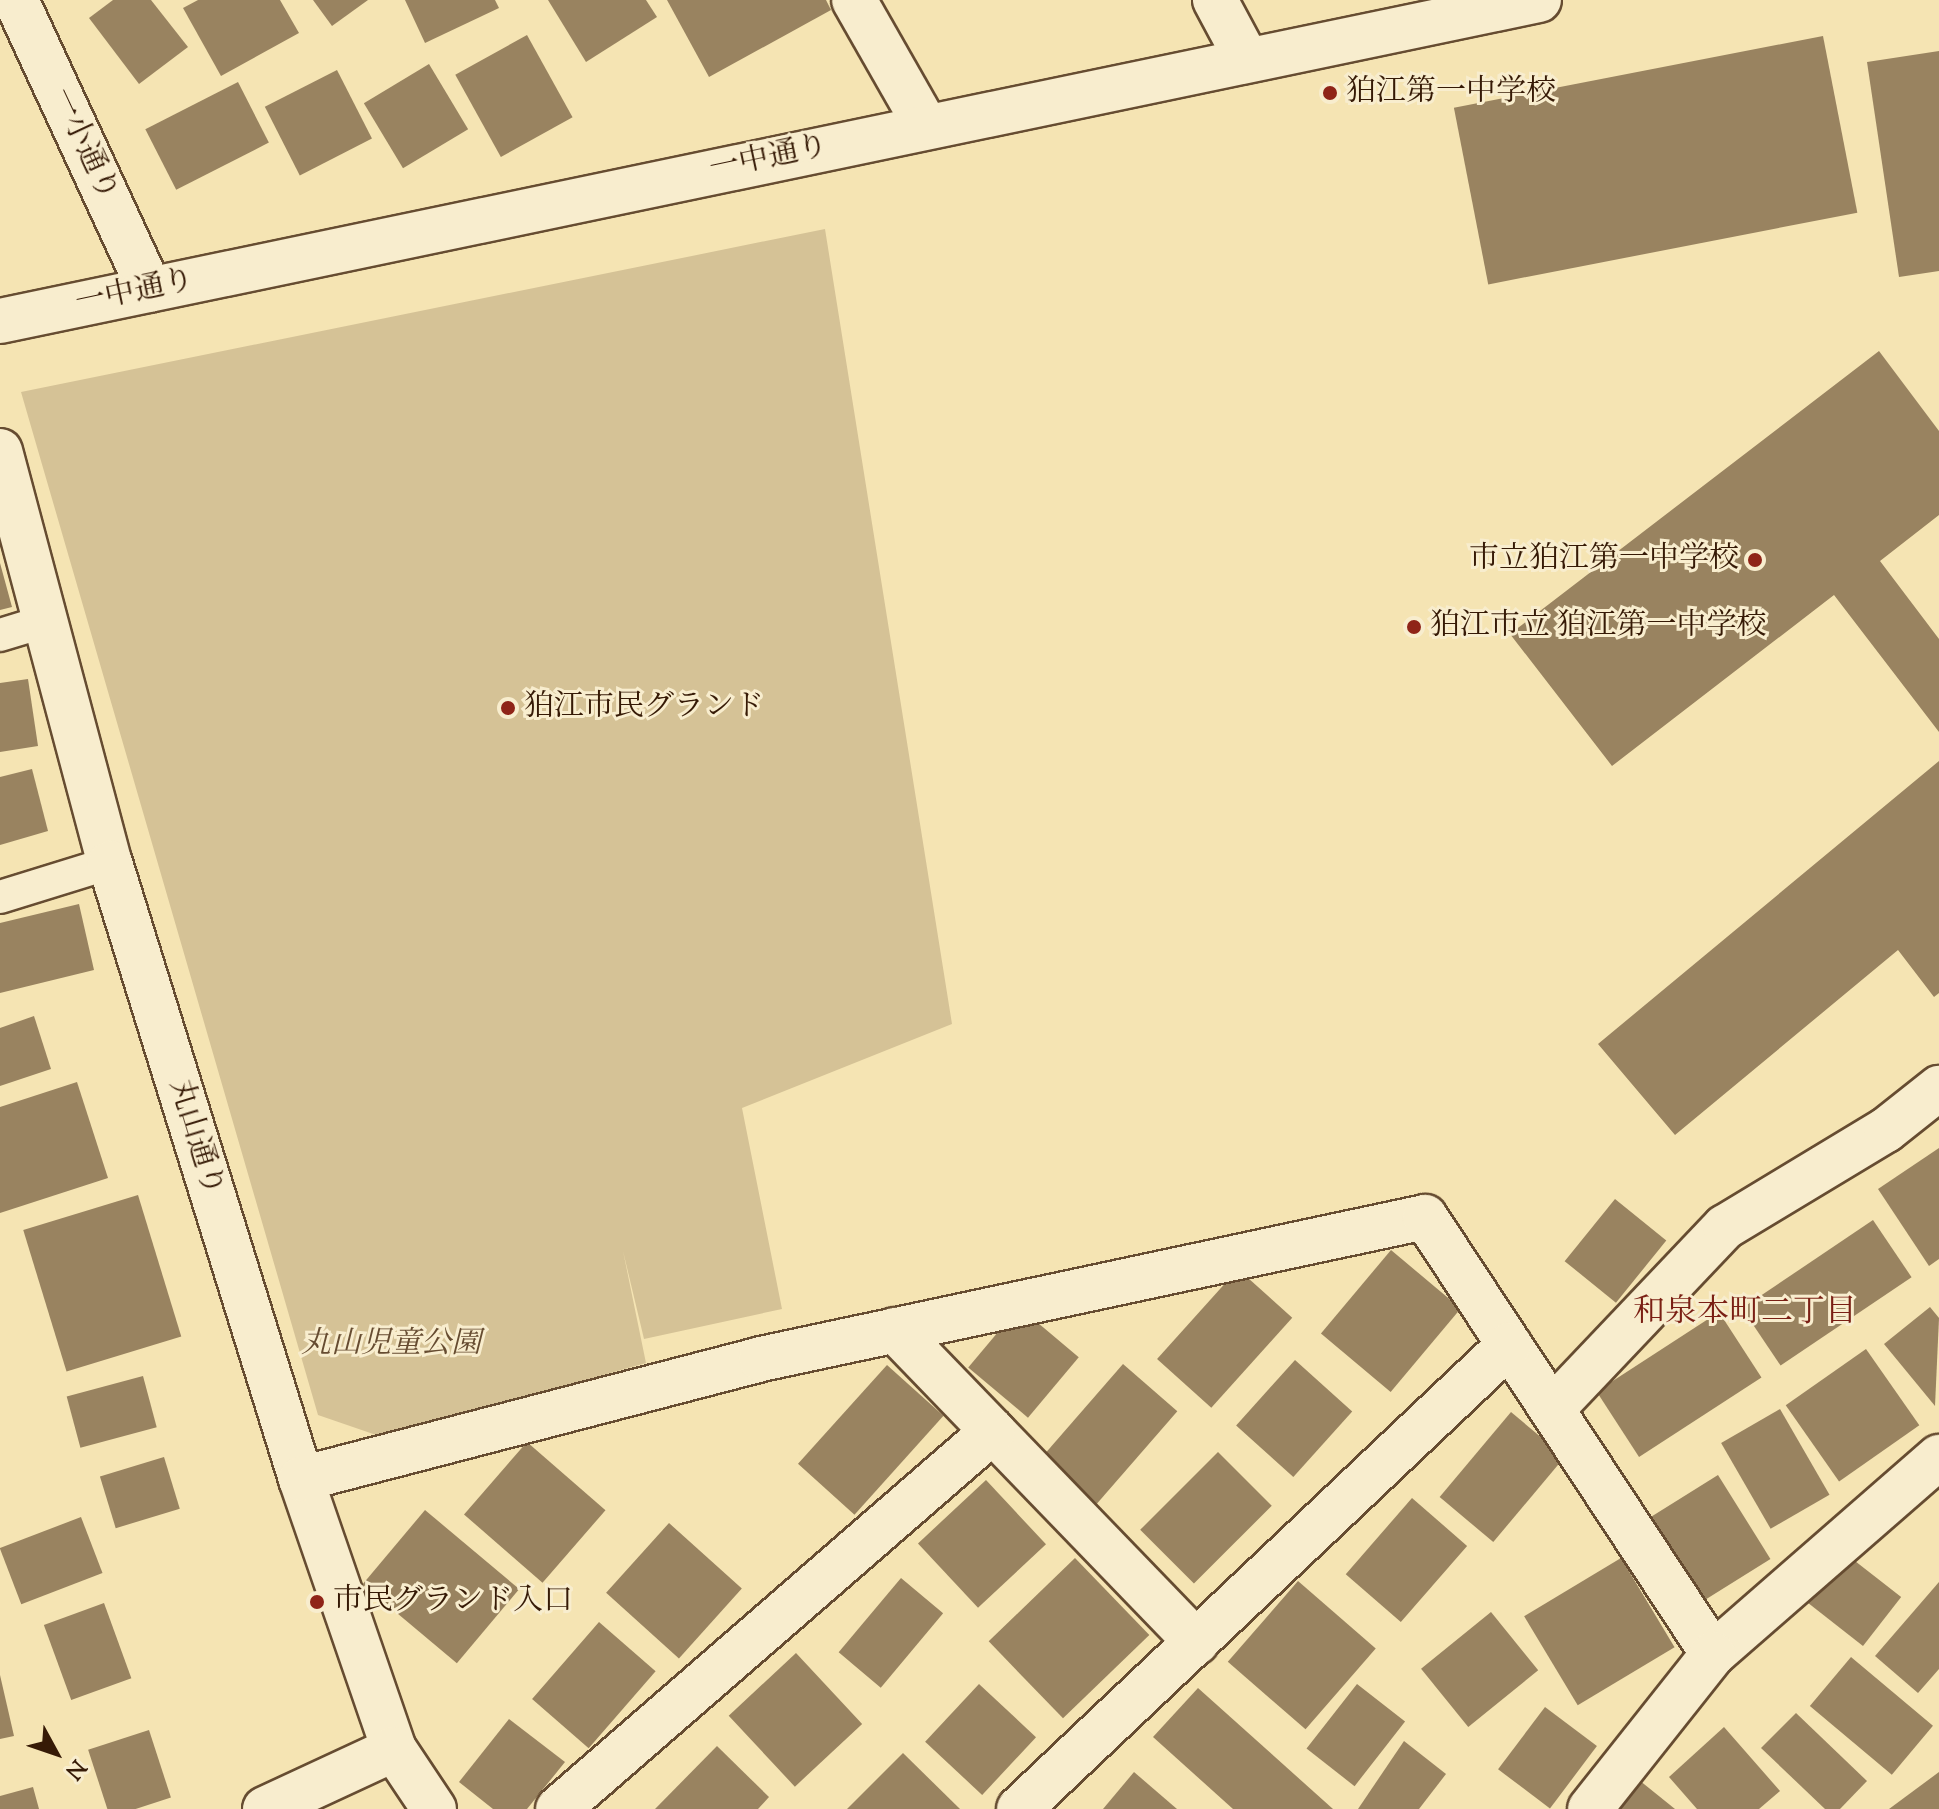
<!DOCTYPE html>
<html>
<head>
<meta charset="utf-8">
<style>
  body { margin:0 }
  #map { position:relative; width:1939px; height:1809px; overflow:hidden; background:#f5e4b3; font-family:"Sorts Mill Goudy","Noto Serif JP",serif }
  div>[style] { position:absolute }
  .green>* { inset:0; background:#d5c296 }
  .building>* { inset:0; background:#998360; transform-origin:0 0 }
  .roads { filter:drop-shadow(2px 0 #664c31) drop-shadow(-2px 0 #664c31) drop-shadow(0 2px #664c31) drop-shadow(0 -2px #664c31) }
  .service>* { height:32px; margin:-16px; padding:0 16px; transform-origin:16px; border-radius:16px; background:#f8edce }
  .minor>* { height:44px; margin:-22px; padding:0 22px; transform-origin:22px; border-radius:22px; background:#f8edce }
  .tertiary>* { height:44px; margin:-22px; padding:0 22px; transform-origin:22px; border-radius:22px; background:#f8edce }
  .dots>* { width:22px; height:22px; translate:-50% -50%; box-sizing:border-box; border:4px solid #f8edce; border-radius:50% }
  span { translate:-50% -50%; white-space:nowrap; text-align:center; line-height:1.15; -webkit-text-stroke:6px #f8edce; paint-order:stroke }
  .poi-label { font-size:30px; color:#361a06 }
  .left { translate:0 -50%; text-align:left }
  .right { translate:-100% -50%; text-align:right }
  .street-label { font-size:30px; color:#361a06 }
  .park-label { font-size:30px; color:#664c31; font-style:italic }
  .neighbourhood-label { font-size:32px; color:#7a1f14 }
  .north { position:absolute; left:16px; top:1713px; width:80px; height:80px; -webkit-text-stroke:6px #f8edce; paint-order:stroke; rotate:130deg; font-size:22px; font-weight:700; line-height:32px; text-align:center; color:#361a06 }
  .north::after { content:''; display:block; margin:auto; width:28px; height:36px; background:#361a06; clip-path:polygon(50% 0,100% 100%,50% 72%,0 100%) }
</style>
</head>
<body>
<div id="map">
  <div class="green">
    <i style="clip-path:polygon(825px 229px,952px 1024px,742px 1108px,782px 1309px,644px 1339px,623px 1251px,646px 1363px,382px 1437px,318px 1415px,21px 392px)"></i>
  </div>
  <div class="building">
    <i style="clip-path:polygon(113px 0,151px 0,188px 47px,139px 84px,89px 18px)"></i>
    <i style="clip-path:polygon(198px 0,280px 0,299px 33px,221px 76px,183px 8px)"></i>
    <i style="clip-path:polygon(313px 0,368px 0,332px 26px)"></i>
    <i style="clip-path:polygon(405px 0,495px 0,499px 8px,425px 43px)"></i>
    <i style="clip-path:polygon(548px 0,646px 0,657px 17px,586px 62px)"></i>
    <i style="clip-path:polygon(667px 0,826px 0,831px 10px,709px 77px)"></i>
    <i style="left:527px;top:35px;width:94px;height:82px;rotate:61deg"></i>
    <i style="left:1823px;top:36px;width:180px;height:376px;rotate:79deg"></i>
    <i style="clip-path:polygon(1939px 51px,1939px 271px,1899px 277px,1867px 62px)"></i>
    <i style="left:429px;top:64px;width:76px;height:76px;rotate:59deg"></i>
    <i style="left:337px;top:70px;width:77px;height:81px;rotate:63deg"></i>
    <i style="left:238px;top:82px;width:68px;height:104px;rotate:63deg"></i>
    <i style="clip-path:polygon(1879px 351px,1939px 431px,1939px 515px,1880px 561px,1939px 639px,1939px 732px,1834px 595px,1612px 766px,1510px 634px)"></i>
    <i style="clip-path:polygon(0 563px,12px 607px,0 610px)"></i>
    <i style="clip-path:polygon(28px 679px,38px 746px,0 752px,0 683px)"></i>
    <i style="clip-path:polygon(1939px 761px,1939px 993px,1934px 997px,1898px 950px,1675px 1135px,1598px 1044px)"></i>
    <i style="clip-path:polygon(32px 769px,48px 831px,0 845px,0 777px)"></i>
    <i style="clip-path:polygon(79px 904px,94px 970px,0 993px,0 923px)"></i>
    <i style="clip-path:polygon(34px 1016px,51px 1069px,0 1086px,0 1028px)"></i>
    <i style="clip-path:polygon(77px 1082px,108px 1178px,0 1213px,0 1107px)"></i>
    <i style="clip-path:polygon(1939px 1148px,1939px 1259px,1929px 1266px,1878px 1189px)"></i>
    <i style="left:138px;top:1195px;width:148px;height:120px;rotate:73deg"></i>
    <i style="left:1615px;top:1199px;width:66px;height:80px;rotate:39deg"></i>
    <i style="left:1873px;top:1220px;width:69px;height:158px;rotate:56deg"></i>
    <i style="left:1391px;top:1250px;width:91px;height:109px;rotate:40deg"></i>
    <i style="left:1238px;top:1269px;width:73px;height:121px;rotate:42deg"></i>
    <i style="left:1019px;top:1307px;width:78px;height:79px;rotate:40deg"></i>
    <i style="clip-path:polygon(1930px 1307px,1939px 1318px,1935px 1406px,1884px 1344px)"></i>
    <i style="left:1719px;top:1312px;width:78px;height:146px;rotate:57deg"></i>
    <i style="left:1866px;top:1349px;width:93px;height:98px;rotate:55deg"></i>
    <i style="left:1295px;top:1360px;width:77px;height:88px;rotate:42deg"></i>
    <i style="left:1123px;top:1364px;width:72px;height:123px;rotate:41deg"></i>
    <i style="left:887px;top:1365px;width:76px;height:133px;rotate:42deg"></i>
    <i style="left:143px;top:1376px;width:53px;height:79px;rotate:75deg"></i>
    <i style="left:1780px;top:1409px;width:99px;height:68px;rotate:60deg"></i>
    <i style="left:1511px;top:1412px;width:70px;height:111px;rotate:40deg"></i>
    <i style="left:527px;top:1442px;width:104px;height:96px;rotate:41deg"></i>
    <i style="left:1218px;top:1452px;width:76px;height:110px;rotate:45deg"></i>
    <i style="left:164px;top:1457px;width:54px;height:67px;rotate:73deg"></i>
    <i style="left:1718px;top:1475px;width:99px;height:84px;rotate:58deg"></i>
    <i style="left:986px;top:1480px;width:88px;height:93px;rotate:47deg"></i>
    <i style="left:1412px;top:1498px;width:73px;height:101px;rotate:41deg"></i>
    <i style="left:425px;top:1510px;width:123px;height:97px;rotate:40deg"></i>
    <i style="left:81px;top:1517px;width:60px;height:87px;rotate:69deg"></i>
    <i style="left:669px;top:1523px;width:98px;height:94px;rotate:42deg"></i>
    <i style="left:1846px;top:1554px;width:70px;height:62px;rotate:38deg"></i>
    <i style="left:1075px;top:1558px;width:107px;height:120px;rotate:46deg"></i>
    <i style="left:1621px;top:1558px;width:104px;height:113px;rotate:59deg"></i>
    <i style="left:901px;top:1578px;width:55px;height:97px;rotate:40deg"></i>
    <i style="left:1298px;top:1581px;width:103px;height:107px;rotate:41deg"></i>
    <i style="clip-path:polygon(1939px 1582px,1939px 1669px,1918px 1693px,1875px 1656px)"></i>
    <i style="left:104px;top:1603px;width:80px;height:64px;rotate:70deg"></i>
    <i style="left:1491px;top:1612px;width:75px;height:90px;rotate:51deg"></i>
    <i style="left:599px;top:1622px;width:75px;height:102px;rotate:41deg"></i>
    <i style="left:796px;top:1653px;width:97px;height:92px;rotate:47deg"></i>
    <i style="left:1851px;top:1657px;width:107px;height:64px;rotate:40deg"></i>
    <i style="clip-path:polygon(0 1675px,14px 1736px,0 1739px)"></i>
    <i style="left:979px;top:1684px;width:78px;height:79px;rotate:43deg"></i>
    <i style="left:1357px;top:1684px;width:61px;height:82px;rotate:38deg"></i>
    <i style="clip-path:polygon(1198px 1688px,1333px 1809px,1233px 1809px,1153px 1737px)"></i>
    <i style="left:1545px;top:1707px;width:65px;height:78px;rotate:37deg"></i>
    <i style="clip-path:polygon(1796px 1713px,1867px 1781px,1840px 1809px,1825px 1809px,1761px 1748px)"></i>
    <i style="clip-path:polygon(509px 1719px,565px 1762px,527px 1809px,493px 1809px,459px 1782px)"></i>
    <i style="clip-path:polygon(1724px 1727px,1780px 1791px,1759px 1809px,1697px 1809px,1669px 1777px)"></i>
    <i style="left:149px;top:1730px;width:71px;height:64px;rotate:72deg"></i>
    <i style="clip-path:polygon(1404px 1741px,1446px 1774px,1419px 1809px,1358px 1809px)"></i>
    <i style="clip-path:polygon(717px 1746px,769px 1797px,758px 1809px,655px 1809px)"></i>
    <i style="clip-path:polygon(903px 1753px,960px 1809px,847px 1809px)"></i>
    <i style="clip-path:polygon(1134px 1772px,1177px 1809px,1103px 1809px)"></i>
    <i style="clip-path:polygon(1939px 1772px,1939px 1809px,1889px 1809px)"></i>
    <i style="clip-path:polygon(1639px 1780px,1675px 1809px,1615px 1809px)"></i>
    <i style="clip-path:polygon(33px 1787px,39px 1809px,0 1809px,0 1796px)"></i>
  </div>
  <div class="roads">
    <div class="service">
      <i style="left:0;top:635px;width:48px;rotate:-16.9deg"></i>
      <i style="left:0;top:897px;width:115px;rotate:-17.2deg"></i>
    </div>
    <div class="minor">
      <i style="left:16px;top:0;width:319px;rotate:65.2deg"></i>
      <i style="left:854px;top:0;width:145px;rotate:60.3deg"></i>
      <i style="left:1215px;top:0;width:68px;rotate:61.9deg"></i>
      <i style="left:0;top:451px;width:426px;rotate:75.1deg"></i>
      <i style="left:110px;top:863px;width:645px;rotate:72.77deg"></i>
      <i style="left:301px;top:1479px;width:286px;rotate:71deg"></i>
      <i style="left:394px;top:1749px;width:72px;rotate:56.3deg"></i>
      <i style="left:895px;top:1330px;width:434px;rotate:46deg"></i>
      <i style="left:1554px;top:1407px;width:248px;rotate:-46.5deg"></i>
      <i style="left:1725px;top:1227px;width:188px;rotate:-31.1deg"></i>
      <i style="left:1886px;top:1130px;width:68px;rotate:-38.4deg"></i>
      <i style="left:301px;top:1479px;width:475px;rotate:-14.6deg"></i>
      <i style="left:761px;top:1359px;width:679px;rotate:-12.07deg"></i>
      <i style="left:1425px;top:1217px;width:523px;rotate:56.61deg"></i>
      <i style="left:1713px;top:1654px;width:300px;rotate:-41.1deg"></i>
      <i style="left:265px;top:1809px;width:142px;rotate:-24.9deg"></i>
      <i style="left:558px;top:1809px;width:576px;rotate:-40.99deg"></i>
      <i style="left:1019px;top:1809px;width:675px;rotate:-43.44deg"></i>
      <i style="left:1590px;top:1809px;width:198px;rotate:-51.6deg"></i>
    </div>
    <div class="tertiary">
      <i style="left:0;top:321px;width:1572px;rotate:-11.78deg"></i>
    </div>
  </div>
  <div class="dots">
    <i style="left:1330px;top:93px;background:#8f2418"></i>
    <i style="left:1755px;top:560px;background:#8f2418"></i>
    <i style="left:1414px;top:627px;background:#8f2418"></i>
    <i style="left:508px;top:708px;background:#8f2418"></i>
    <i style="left:317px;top:1602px;background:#8f2418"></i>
  </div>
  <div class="poi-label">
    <span class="left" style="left:1346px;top:93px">狛江第一中学校</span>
    <span class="right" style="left:1739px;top:560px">市立狛江第一中学校</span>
    <span class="left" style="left:1430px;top:627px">狛江市立 狛江第一中学校</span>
    <span class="left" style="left:524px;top:708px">狛江市民グランド</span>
    <span class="left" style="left:333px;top:1602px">市民グランド入口</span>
  </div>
  <div class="street-label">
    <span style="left:83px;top:145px;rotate:65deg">一小通り</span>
    <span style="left:769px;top:159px;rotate:-12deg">一中通り</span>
    <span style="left:135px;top:293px;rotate:-12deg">一中通り</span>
    <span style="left:195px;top:1138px;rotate:73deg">丸山通り</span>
  </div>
  <div class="park-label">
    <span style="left:391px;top:1345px">丸山児童公園</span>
  </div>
  <div class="neighbourhood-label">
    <span style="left:1745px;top:1313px">和泉本町二丁目</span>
  </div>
  <div class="north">N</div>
</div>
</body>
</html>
